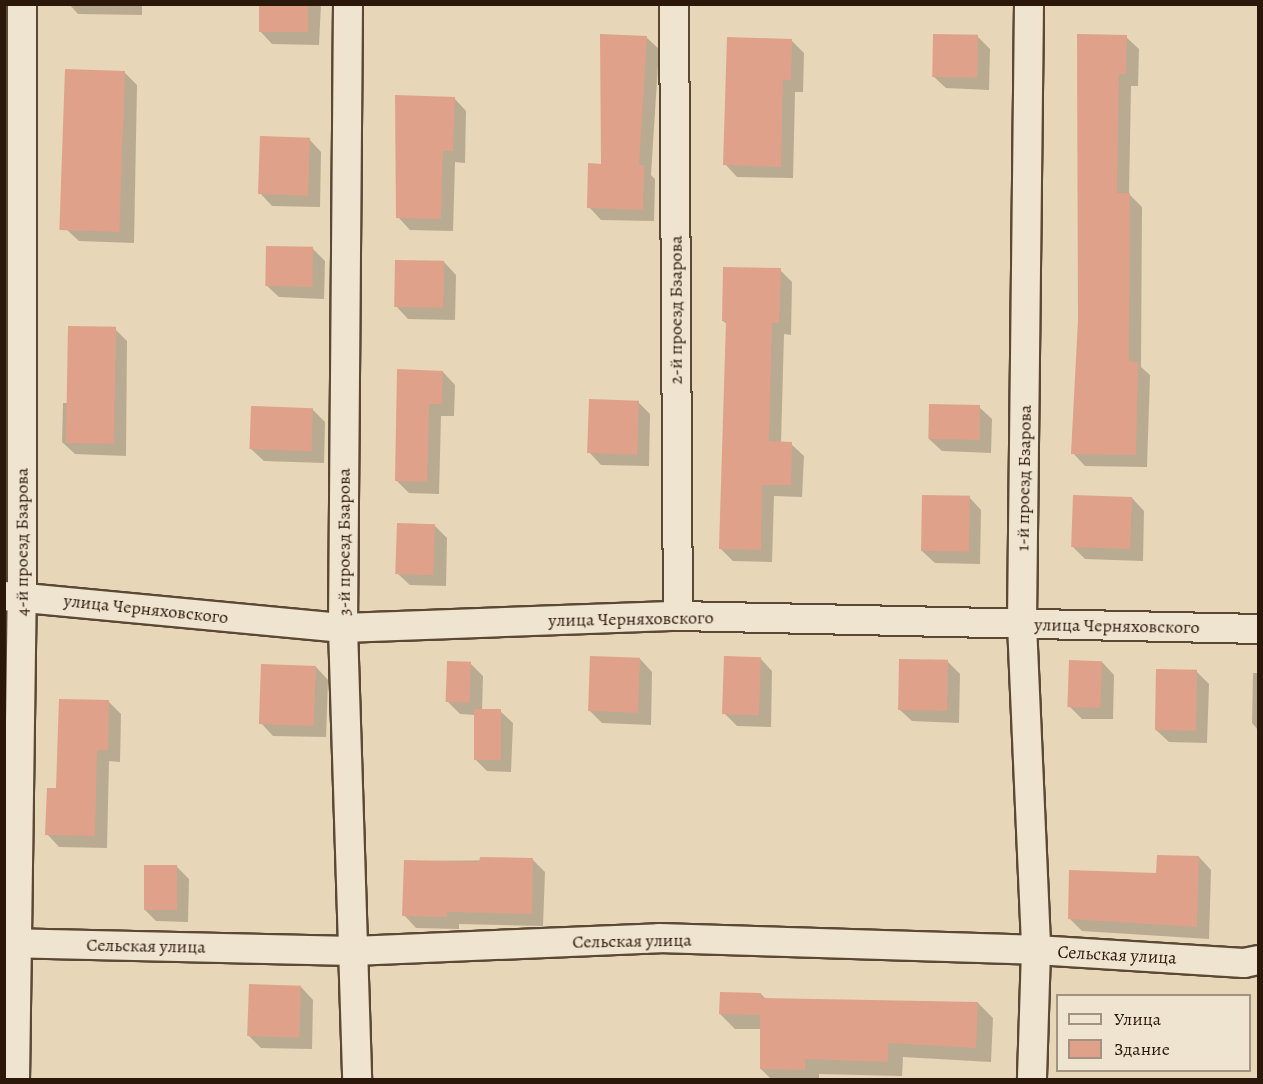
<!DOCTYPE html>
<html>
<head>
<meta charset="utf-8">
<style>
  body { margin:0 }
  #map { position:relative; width:1263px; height:1084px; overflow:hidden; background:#e7d6b7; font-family:Alegreya,serif }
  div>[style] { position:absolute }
  .shadow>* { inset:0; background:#0003 }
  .building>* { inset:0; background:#dfa189; transform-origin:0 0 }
  .roads { filter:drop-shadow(2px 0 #5b4835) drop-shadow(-2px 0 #5b4835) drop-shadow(0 2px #5b4835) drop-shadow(0 -2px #5b4835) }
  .street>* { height:28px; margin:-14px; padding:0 14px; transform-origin:14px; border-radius:14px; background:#efe4d0 }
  span { translate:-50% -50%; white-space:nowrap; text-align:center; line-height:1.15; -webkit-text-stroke:4.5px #efe4d0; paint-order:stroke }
  .street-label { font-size:18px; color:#2c180a }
  .frame { position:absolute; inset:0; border:6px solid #2c180a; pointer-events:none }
  .legend { position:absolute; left:1056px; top:994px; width:195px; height:78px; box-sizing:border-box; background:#efe4d0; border:2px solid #a19281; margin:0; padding:8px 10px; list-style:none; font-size:18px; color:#2c180a }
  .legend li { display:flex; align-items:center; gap:12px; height:30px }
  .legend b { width:30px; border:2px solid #a19281 }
</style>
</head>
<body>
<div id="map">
  <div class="shadow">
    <i style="clip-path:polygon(69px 4px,142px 4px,142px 15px,78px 14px)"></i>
    <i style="clip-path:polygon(260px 4px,321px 4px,319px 45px,272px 44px,260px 31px)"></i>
    <i style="clip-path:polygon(1079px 35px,1126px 37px,1139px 49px,1138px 86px,1131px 86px,1129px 194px,1142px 207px,1141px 367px,1150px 375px,1147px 467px,1085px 466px,1073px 453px,1080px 320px)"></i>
    <i style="clip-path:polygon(977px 36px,990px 49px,989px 90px,946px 88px,933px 76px)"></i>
    <i style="clip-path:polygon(646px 37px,659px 49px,651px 175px,655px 179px,654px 221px,601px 220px,589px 207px)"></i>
    <i style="clip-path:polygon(792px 41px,804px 53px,803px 92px,795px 92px,793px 178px,737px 177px,725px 164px)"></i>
    <i style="clip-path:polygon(124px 72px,137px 85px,134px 243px,79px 241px,66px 229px)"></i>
    <i style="clip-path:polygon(454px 98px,466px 111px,465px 163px,455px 162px,453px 231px,410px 230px,398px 217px)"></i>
    <i style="clip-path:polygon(309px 139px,321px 152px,320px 207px,272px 206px,260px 193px)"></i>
    <i style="clip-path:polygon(312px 248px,325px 261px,324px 299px,279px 297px,266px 285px)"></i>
    <i style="clip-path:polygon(444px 262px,456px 275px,455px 320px,408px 319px,396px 306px)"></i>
    <i style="clip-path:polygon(780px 270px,792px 282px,791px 335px,784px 334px,781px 443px,791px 444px,804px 456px,802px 497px,774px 496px,772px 562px,733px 561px,721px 549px,728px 325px,723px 321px)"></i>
    <i style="clip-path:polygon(115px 329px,127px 341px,126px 456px,75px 454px,62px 442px,63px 403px,68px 403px)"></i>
    <i style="clip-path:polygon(398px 371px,443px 372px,455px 385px,454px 416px,441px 416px,439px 494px,409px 493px,397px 481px)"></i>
    <i style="clip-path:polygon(638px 402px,650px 414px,649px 466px,601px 465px,589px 452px)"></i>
    <i style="clip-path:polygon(979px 407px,992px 419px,991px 453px,942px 451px,929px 439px)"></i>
    <i style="clip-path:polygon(312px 409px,325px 422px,324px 463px,264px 461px,251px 449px)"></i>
    <i style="clip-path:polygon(969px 497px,981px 510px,980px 564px,935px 563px,922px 551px)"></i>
    <i style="clip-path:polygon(1132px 498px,1144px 511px,1143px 561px,1085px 559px,1073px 547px)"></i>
    <i style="clip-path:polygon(435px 526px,447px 538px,446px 586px,410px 585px,397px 573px)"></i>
    <i style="clip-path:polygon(760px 658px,772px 671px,771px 727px,737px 726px,724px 713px)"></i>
    <i style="clip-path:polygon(640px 659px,652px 672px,651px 725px,602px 723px,590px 711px)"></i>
    <i style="clip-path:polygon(948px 662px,960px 674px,959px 723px,912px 721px,899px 709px)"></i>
    <i style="clip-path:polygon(1102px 662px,1114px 675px,1113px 719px,1082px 719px,1069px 706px)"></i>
    <i style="clip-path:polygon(470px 663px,483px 676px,482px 711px,500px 711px,513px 723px,511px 772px,487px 771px,475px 759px,476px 715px,460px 714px,448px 702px)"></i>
    <i style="clip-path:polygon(316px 667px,328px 680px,326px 737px,273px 736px,261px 723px)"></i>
    <i style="clip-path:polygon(1196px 671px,1209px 684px,1207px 743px,1169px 742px,1156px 730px)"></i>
    <i style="clip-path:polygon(1253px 673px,1258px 673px,1258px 730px,1252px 723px)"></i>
    <i style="clip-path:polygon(109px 702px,121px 714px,120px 762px,109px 761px,107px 848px,59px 847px,47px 834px,58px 790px)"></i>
    <i style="clip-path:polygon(1199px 857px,1211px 870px,1209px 939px,1082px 931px,1069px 918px)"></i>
    <i style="clip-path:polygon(533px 860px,545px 872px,543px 926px,459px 924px,459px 929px,416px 928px,404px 915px,405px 861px)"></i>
    <i style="clip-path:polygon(177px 867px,189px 879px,188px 922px,156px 921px,144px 909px)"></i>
    <i style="clip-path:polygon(301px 987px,313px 1000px,312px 1049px,261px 1048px,249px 1036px)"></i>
    <i style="clip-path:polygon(761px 994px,766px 999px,978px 1003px,993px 1018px,991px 1062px,903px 1057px,902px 1076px,819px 1074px,819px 1080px,772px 1080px,761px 1069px,762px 1029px,735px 1029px,720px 1014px)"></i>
  </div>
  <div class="building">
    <i style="left:259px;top:4px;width:49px;height:28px"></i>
    <i style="clip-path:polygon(600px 34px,647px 36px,639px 165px,644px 165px,643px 210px,587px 208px,588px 163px,601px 164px)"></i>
    <i style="left:933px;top:34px;width:45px;height:43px;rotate:1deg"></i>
    <i style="clip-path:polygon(1077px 34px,1127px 35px,1126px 74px,1119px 74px,1117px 193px,1130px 193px,1129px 361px,1138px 362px,1136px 455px,1071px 454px,1078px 320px)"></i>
    <i style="clip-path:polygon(727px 37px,792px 39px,791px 80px,783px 80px,781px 167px,723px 165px)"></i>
    <i style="left:65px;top:69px;width:60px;height:161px;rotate:2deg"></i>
    <i style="clip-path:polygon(395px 95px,455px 97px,453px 151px,443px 151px,441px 219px,396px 218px)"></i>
    <i style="left:260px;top:136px;width:50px;height:58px;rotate:2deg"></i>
    <i style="left:266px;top:246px;width:47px;height:40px;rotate:1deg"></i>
    <i style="left:395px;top:260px;width:49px;height:47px;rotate:1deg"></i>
    <i style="clip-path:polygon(723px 267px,781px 268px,779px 323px,772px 323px,769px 441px,792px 442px,791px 485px,762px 485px,761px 550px,719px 549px,726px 321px,722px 321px)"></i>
    <i style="left:68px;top:326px;width:48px;height:117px;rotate:1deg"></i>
    <i style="clip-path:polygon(397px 369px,443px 371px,442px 404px,429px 404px,427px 482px,395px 481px)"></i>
    <i style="left:589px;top:399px;width:50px;height:54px;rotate:2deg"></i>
    <i style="left:929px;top:404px;width:51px;height:35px;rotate:1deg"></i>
    <i style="left:251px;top:406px;width:62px;height:43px;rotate:2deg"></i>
    <i style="left:922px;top:495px;width:48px;height:56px;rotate:1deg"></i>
    <i style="left:1073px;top:495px;width:59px;height:52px;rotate:2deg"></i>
    <i style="left:397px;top:523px;width:38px;height:51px;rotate:2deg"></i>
    <i style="left:590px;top:656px;width:50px;height:55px;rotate:2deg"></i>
    <i style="left:724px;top:656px;width:37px;height:58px;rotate:2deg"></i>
    <i style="left:899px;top:659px;width:49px;height:51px;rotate:1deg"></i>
    <i style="left:1069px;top:660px;width:33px;height:47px;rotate:2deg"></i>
    <i style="left:447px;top:661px;width:24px;height:41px;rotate:2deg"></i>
    <i style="left:261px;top:664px;width:55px;height:60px;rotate:2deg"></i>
    <i style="left:1156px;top:669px;width:41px;height:61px;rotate:1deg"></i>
    <i style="clip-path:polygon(59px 699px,109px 700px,108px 750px,97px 750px,95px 836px,45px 835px,47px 788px,56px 788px)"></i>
    <i style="left:474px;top:709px;width:27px;height:51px"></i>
    <i style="clip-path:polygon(1157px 855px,1199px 856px,1197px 927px,1068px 919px,1069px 870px,1156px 873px)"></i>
    <i style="clip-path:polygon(480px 857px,533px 858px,532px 914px,447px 912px,447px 917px,402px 916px,404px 860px,479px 862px)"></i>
    <i style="left:144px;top:865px;width:33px;height:45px"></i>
    <i style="left:249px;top:984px;width:52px;height:52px;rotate:2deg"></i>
    <i style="clip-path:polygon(720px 992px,761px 993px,761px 998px,978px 1002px,976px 1048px,888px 1043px,888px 1062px,805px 1059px,805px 1070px,760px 1069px,760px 1015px,719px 1014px)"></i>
  </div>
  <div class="roads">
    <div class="street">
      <i style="left:348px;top:4px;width:624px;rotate:90.46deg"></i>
      <i style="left:343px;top:628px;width:452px;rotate:88.2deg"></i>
      <i style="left:674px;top:4px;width:612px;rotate:89.63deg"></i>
      <i style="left:1029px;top:4px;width:620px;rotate:90.65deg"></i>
      <i style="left:1022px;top:624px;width:326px;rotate:87.5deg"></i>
      <i style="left:1036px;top:950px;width:130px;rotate:91.8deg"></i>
      <i style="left:4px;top:596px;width:341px;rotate:5.4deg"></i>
      <i style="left:343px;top:628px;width:335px;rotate:-2.1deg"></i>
      <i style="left:678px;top:616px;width:580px;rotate:1.28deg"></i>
      <i style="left:4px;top:943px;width:349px;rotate:1.3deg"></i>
      <i style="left:353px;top:951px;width:306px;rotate:-2.4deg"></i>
      <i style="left:659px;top:938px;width:377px;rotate:1.8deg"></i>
      <i style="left:1036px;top:950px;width:208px;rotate:3.6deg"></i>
      <i style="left:1244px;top:963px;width:14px;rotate:-12deg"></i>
      <i style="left:15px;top:1080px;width:484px;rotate:-89.2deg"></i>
      <i style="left:22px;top:596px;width:592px;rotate:-90deg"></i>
    </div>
  </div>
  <div class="street-label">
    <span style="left:676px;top:310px;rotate:-90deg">2-й проезд Бзарова</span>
    <span style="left:1024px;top:478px;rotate:-89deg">1-й проезд Бзарова</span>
    <span style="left:22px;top:542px;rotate:-90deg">4-й проезд Бзарова</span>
    <span style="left:344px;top:542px;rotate:-90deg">3-й проезд Бзарова</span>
    <span style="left:146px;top:609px;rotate:6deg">улица Черняховского</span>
    <span style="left:631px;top:619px;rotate:-1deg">улица Черняховского</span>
    <span style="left:1117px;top:626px;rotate:1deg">улица Черняховского</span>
    <span style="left:632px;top:941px;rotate:-1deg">Сельская улица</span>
    <span style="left:146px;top:946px;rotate:1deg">Сельская улица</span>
    <span style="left:1117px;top:955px;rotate:3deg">Сельская улица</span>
  </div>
  <div class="frame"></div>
  <ul class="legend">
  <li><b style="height:8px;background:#efe4d0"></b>Улица</li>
  <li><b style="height:16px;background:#dfa189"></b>Здание</li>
  </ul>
</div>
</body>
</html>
